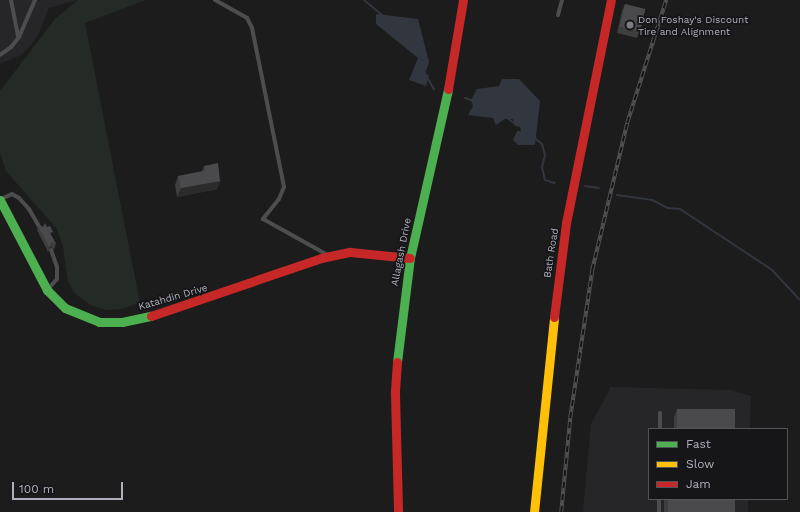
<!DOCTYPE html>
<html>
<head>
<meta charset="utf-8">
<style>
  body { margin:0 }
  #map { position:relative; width:800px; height:512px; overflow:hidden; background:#1c1c1c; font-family:"Work Sans",sans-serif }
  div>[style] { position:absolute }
  .built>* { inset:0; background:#262628 }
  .green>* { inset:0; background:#242b26 }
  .water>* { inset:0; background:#32363f }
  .stream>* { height:2px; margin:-1px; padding:0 1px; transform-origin:1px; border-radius:1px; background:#32363f }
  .lane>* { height:4px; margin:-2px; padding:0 2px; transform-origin:2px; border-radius:2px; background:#4c4d4e }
  .fast>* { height:9px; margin:-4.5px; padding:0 4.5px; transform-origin:4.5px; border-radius:4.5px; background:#4caf50 }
  .slow>* { height:9px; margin:-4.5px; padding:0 4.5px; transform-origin:4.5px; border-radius:4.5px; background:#ffc107 }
  .jam>* { height:9px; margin:-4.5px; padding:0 4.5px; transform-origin:4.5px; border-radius:4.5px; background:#c62828 }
  .rail>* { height:3.5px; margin-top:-1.75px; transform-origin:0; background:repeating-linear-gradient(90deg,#161618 0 6px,#525255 0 12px); box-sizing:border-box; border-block:1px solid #525255 }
  .wall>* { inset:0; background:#3e3e3f; transform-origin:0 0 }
  .shaded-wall>* { inset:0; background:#2b2b2c }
  .building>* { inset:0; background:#4a4a4d; transform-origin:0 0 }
  .dots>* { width:11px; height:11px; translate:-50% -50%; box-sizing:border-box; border:2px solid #161618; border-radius:50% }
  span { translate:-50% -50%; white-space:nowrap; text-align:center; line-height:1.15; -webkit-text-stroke:3.5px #161618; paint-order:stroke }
  .poi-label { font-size:10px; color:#afb0bb }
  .left { translate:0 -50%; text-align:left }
  .street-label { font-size:10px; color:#afb0bb }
  .legend { position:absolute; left:648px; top:428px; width:140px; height:72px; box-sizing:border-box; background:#161618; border:1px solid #535459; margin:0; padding:5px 7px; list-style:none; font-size:12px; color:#afb0bb }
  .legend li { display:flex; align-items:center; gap:8px; height:20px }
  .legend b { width:20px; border:1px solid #535459 }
  .scale { position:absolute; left:12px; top:482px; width:111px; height:18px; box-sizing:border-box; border:2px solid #afb0bb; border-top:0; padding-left:5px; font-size:12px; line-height:14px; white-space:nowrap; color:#afb0bb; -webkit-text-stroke:3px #161618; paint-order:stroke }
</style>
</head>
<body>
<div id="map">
  <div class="built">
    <i style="clip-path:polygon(0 0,77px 0,49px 8px,38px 35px,30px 46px,21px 55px,0 64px)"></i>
    <i style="clip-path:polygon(611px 387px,730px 390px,751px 396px,750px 429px,649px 429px,649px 499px,748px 499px,748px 512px,583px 512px,591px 424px)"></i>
  </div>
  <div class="green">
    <i style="clip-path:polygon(78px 0,146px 0,85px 23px,140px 303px,121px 309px,107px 310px,92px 306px,74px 293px,68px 281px,63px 246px,57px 229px,6px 171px,0 153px,0 91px,55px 19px)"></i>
  </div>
  <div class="water">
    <i style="clip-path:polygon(376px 14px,418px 19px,429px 62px,425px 74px,429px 75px,426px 86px,409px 80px,418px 58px,376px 24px)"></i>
    <i style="clip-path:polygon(502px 79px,519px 79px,540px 101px,535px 145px,518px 145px,513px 140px,517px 131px,521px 131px,520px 127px,515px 126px,513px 119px,505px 119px,496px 125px,493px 118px,468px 115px,473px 106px,471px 100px,477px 89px,499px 86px)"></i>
  </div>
  <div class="stream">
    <i style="left:364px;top:0;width:25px;rotate:40deg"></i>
    <i style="left:424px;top:72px;width:20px;rotate:60deg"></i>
    <i style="left:465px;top:98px;width:9px;rotate:18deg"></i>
    <i style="left:507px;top:118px;width:10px;rotate:37deg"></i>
    <i style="left:533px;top:137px;width:11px;rotate:38deg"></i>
    <i style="left:542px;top:144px;width:11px;rotate:75deg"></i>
    <i style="left:545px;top:155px;width:12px;rotate:104deg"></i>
    <i style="left:542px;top:167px;width:13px;rotate:77deg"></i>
    <i style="left:545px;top:180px;width:10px;rotate:17deg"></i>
    <i style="left:585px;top:186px;width:14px;rotate:8deg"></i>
    <i style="left:617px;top:195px;width:35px;rotate:8deg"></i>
    <i style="left:652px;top:200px;width:18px;rotate:27deg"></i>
    <i style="left:668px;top:208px;width:12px;rotate:5deg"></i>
    <i style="left:680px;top:209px;width:110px;rotate:33.5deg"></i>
    <i style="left:772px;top:270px;width:41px;rotate:47deg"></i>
  </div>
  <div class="lane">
    <i style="left:11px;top:0;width:38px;rotate:79deg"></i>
    <i style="left:215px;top:0;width:37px;rotate:29deg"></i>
    <i style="left:247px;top:18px;width:11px;rotate:63deg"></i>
    <i style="left:252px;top:28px;width:162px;rotate:78.6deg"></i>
    <i style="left:284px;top:187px;width:13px;rotate:113deg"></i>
    <i style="left:279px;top:199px;width:26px;rotate:129deg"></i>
    <i style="left:263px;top:219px;width:72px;rotate:29.1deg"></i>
    <i style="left:558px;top:15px;width:16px;rotate:-75deg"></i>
    <i style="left:0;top:55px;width:14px;rotate:-36deg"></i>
    <i style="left:11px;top:47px;width:13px;rotate:-51deg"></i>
    <i style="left:19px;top:37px;width:40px;rotate:-66.6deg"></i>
    <i style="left:1px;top:199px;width:12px;rotate:-24deg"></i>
    <i style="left:12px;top:194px;width:8px;rotate:30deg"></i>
    <i style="left:19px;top:198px;width:15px;rotate:48deg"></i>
    <i style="left:29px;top:209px;width:22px;rotate:60deg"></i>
    <i style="left:48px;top:289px;width:13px;rotate:-48deg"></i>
    <i style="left:57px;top:279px;width:12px;rotate:-90deg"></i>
    <i style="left:57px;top:267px;width:18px;rotate:-109deg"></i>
    <i style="left:660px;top:429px;width:16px;rotate:-90deg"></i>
    <i style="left:659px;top:512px;width:13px;rotate:-90deg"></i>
  </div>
  <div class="fast">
    <i style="left:0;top:200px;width:102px;rotate:62.4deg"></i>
    <i style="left:47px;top:290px;width:25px;rotate:45deg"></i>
    <i style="left:65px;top:308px;width:37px;rotate:22deg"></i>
    <i style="left:99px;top:322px;width:23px"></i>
    <i style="left:122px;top:322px;width:30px;rotate:-12deg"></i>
    <i style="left:397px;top:362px;width:105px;rotate:-82.9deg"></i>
    <i style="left:410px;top:258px;width:173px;rotate:-77.3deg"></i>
  </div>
  <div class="slow">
    <i style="left:534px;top:512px;width:196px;rotate:-84.1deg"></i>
  </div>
  <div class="jam">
    <i style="left:448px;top:89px;width:90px;rotate:-80.4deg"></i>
    <i style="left:151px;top:316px;width:180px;rotate:-18.8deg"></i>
    <i style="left:321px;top:258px;width:30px;rotate:-12deg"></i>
    <i style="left:350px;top:252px;width:60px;rotate:5.7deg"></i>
    <i style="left:554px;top:317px;width:95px;rotate:-82.7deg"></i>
    <i style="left:566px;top:223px;width:227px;rotate:-78.6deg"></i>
    <i style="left:397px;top:362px;width:32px;rotate:94deg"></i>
    <i style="left:395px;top:394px;width:118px;rotate:88.5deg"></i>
  </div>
  <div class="rail">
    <i style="left:561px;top:512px;width:94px;rotate:-84.5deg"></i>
    <i style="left:570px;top:418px;width:150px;rotate:-81.5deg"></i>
    <i style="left:592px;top:270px;width:151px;rotate:-76.6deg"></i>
    <i style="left:627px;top:123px;width:129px;rotate:-72.4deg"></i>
  </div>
  <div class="wall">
    <i style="clip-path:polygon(625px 4px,639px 32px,637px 38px,617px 33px,622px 11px)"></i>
    <i style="clip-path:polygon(204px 166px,220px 181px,217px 189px,177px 197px,175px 185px,178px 176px,202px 171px)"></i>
    <i style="clip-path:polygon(38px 226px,47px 227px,56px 244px,54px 249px,50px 247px,48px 252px,37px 230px)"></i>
    <i style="clip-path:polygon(677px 409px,735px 429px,674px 429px,674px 418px)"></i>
    <i style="left:664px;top:499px;width:71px;height:13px"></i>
  </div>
  <div class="shaded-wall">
    <i style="clip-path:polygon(220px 181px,217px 189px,177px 197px,181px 188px)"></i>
  </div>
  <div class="building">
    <i style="left:625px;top:4px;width:21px;height:23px;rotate:14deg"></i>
    <i style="clip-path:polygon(218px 163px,220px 181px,181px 188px,178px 176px,205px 171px,204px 166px)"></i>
    <i style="clip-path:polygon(45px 223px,47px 227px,50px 226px,53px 232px,50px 233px,56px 244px,51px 242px,49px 247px,38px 226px,43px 227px)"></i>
    <i style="left:677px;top:409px;width:58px;height:20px"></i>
    <i style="left:668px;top:499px;width:67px;height:13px"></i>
  </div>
  <div class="dots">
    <i style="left:630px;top:25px;background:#7c7c83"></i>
  </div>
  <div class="poi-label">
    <span class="left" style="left:638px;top:25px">Don Foshay's Discount<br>Tire and Alignment</span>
  </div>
  <div class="street-label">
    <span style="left:401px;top:252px;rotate:-79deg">Allagash Drive</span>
    <span style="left:551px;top:253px;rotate:-81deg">Bath Road</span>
    <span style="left:173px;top:297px;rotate:-16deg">Katahdin Drive</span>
  </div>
  <ul class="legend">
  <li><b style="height:5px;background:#4caf50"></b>Fast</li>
  <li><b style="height:5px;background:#ffc107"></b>Slow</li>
  <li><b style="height:5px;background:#c62828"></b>Jam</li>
  </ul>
  <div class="scale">100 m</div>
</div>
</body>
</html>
